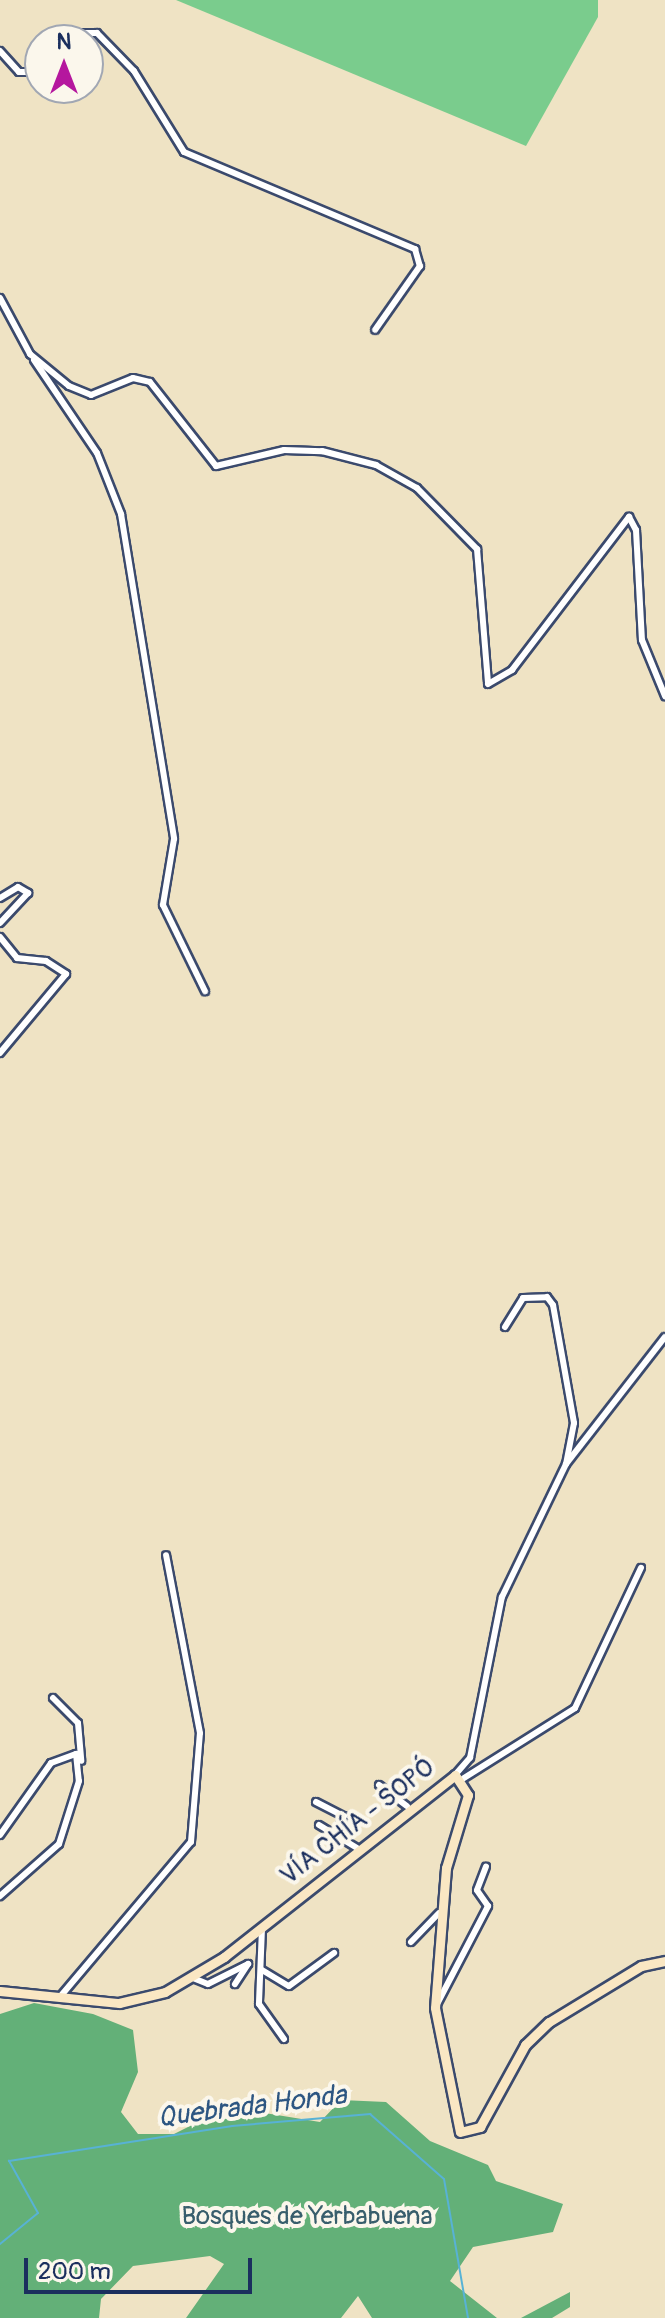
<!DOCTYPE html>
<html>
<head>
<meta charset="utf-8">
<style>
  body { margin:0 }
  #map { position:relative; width:665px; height:2318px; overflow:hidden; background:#efe3c4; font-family:Pangolin,sans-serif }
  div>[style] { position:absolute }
  .green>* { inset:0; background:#7acc8d }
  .forest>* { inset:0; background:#63b078 }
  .stream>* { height:2px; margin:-1px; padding:0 1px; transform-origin:1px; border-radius:1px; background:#58b2d5 }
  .roads { filter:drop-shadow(2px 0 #3b4a6d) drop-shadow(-2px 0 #3b4a6d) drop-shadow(0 2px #3b4a6d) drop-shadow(0 -2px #3b4a6d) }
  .street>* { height:6px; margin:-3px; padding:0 3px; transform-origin:3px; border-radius:3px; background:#fff }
  .secondary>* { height:9px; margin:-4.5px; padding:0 4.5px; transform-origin:4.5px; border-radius:4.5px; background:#fae7c3 }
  span { translate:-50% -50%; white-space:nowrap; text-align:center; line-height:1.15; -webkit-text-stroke:8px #fbf7ec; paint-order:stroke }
  .street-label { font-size:26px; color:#1b2f5e }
  .park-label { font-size:26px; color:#385e6c }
  .water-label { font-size:28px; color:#2d5682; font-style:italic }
  .north { position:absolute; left:24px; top:24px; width:80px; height:80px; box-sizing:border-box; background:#fbf7ec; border:2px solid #a1a7b3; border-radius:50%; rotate:0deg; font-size:22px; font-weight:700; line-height:32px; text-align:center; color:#1b2f5e }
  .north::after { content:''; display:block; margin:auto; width:28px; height:36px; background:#b5179e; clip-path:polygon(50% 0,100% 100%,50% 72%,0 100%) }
  .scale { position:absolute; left:24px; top:2258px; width:228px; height:36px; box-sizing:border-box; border:4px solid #1b2f5e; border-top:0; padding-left:10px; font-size:24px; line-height:28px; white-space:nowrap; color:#1b2f5e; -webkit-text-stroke:6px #fbf7ec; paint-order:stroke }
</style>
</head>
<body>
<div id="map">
  <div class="green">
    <i style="clip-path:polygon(176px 0,598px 0,598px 17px,526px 146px)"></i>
  </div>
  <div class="forest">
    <i style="clip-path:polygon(34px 2003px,93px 2014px,133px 2030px,138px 2072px,121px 2112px,138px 2134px,174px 2134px,228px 2107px,320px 2122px,341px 2100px,386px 2102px,430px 2141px,488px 2165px,496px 2181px,563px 2204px,553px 2232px,473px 2247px,450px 2281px,497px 2318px,372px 2318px,358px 2296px,341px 2318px,186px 2318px,224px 2264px,210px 2256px,133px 2266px,101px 2299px,99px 2318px,0 2318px,0 2014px)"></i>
    <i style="clip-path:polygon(570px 2292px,570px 2307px,552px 2318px,521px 2318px)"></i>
  </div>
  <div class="stream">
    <i style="left:0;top:2244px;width:49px;rotate:-39.2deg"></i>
    <i style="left:38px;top:2213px;width:60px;rotate:-119.1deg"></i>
    <i style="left:9px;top:2161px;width:226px;rotate:-8.9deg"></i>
    <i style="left:232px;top:2126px;width:139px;rotate:-5deg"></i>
    <i style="left:370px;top:2114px;width:98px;rotate:41.3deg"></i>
    <i style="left:444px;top:2179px;width:141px;rotate:80.2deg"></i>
  </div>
  <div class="roads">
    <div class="street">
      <i style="left:47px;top:40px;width:11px;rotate:-41deg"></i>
      <i style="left:55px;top:33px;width:42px"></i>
      <i style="left:97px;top:33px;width:53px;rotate:45.8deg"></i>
      <i style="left:134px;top:71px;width:95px;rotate:58.3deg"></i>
      <i style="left:184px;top:152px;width:251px;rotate:22.8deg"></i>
      <i style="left:415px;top:249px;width:18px;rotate:74deg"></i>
      <i style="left:420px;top:266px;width:78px;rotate:125.1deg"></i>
      <i style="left:0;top:51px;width:28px;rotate:48deg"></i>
      <i style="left:19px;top:72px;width:21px"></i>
      <i style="left:0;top:298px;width:64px;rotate:61.8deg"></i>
      <i style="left:30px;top:354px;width:50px;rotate:39.4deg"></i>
      <i style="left:69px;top:386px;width:24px;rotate:22deg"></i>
      <i style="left:91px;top:395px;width:45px;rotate:-22deg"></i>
      <i style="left:133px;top:378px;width:17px;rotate:13deg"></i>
      <i style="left:150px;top:382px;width:107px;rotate:51.8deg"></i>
      <i style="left:216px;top:466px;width:70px;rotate:-13.2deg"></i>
      <i style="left:284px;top:450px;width:38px;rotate:2deg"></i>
      <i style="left:322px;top:451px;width:56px;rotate:14.5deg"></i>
      <i style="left:376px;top:465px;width:47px;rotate:29.3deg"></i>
      <i style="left:417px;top:488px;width:86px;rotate:45.5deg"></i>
      <i style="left:477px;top:549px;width:135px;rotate:85.3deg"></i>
      <i style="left:488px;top:684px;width:28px;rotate:-30deg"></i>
      <i style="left:512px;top:670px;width:193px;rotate:-52.6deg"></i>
      <i style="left:629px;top:517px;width:15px;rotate:62deg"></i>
      <i style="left:636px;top:530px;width:110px;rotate:86.9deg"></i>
      <i style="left:642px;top:640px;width:61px;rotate:67.7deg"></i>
      <i style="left:34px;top:360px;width:112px;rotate:55.9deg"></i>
      <i style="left:97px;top:453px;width:66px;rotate:68.5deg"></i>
      <i style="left:121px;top:514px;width:329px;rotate:80.7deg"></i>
      <i style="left:174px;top:839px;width:67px;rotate:99.5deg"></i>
      <i style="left:163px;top:905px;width:96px;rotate:64deg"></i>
      <i style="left:0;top:898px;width:21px;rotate:-31deg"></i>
      <i style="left:18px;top:887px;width:12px;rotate:31deg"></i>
      <i style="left:28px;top:893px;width:41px;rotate:133deg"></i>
      <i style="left:0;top:937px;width:27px;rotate:51deg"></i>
      <i style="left:17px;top:958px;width:29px;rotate:6deg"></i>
      <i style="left:46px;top:961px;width:24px;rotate:33deg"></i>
      <i style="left:66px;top:974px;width:103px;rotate:129.9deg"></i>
      <i style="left:505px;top:1327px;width:34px;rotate:-58deg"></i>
      <i style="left:523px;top:1298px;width:24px;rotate:-2deg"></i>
      <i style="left:547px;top:1297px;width:10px;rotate:53deg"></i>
      <i style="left:553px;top:1305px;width:120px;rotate:79.9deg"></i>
      <i style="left:574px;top:1423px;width:42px;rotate:101deg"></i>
      <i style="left:53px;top:1698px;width:35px;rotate:45deg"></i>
      <i style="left:78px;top:1723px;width:38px;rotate:85deg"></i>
      <i style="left:455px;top:1775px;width:23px;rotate:-49deg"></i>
      <i style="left:470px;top:1758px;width:164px;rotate:-78.8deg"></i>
      <i style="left:502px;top:1597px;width:148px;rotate:-64.3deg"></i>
      <i style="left:566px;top:1464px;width:161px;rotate:-52.1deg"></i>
      <i style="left:464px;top:1778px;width:131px;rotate:-32.2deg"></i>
      <i style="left:575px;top:1708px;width:155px;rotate:-64.8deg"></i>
      <i style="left:379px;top:1785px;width:35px;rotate:37deg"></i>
      <i style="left:316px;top:1802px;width:31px;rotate:27deg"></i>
      <i style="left:344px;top:1816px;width:20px;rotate:114deg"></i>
      <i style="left:319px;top:1825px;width:44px;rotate:31.2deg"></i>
      <i style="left:0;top:1835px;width:88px;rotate:-54.7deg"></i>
      <i style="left:51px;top:1763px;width:27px;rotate:-20deg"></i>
      <i style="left:76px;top:1754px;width:27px;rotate:84deg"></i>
      <i style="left:79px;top:1781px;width:66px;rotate:107.6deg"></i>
      <i style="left:59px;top:1844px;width:79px;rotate:138.6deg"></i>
      <i style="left:262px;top:1928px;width:76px;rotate:92.3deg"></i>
      <i style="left:259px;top:2004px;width:43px;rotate:54.5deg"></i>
      <i style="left:411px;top:1942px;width:40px;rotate:-46deg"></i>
      <i style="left:262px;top:1970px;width:31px;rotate:31deg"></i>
      <i style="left:289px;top:1986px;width:56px;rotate:-36.3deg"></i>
      <i style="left:193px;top:1978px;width:16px;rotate:22deg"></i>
      <i style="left:208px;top:1984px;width:45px;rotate:-26.6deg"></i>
      <i style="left:248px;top:1964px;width:24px;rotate:123deg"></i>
      <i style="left:59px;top:1998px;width:204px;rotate:-49.8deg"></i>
      <i style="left:191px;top:1842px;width:109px;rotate:-85.3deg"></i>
      <i style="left:200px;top:1733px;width:181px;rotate:-100.8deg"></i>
      <i style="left:435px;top:2008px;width:115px;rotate:-62.5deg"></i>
      <i style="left:488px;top:1906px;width:19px;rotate:-125deg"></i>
      <i style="left:477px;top:1890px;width:25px;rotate:-69deg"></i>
    </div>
    <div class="secondary">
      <i style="left:0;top:1991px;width:120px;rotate:5.8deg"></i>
      <i style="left:119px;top:2003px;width:47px;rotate:-13.4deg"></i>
      <i style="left:165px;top:1992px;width:69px;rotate:-30.7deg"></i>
      <i style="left:224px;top:1957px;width:294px;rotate:-38.2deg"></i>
      <i style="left:455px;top:1775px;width:24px;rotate:57deg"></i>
      <i style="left:468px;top:1795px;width:76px;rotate:106.8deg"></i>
      <i style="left:446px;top:1868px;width:140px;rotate:94.5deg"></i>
      <i style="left:435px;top:2008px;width:126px;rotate:78.6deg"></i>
      <i style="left:460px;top:2132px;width:21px;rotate:-14deg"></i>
      <i style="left:480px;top:2127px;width:94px;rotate:-61.2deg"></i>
      <i style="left:525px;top:2045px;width:33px;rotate:-44deg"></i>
      <i style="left:549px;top:2022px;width:108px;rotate:-31.3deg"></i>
      <i style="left:641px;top:1966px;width:25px;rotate:-12deg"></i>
    </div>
  </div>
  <div class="street-label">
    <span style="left:358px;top:1822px;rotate:-38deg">VÍA CHÍA - SOPÓ</span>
  </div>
  <div class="park-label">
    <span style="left:307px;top:2217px">Bosques de Yerbabuena</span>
  </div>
  <div class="water-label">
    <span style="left:252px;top:2107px;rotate:-7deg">Quebrada Honda</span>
  </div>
  <div class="north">N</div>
  <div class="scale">200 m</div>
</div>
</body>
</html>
